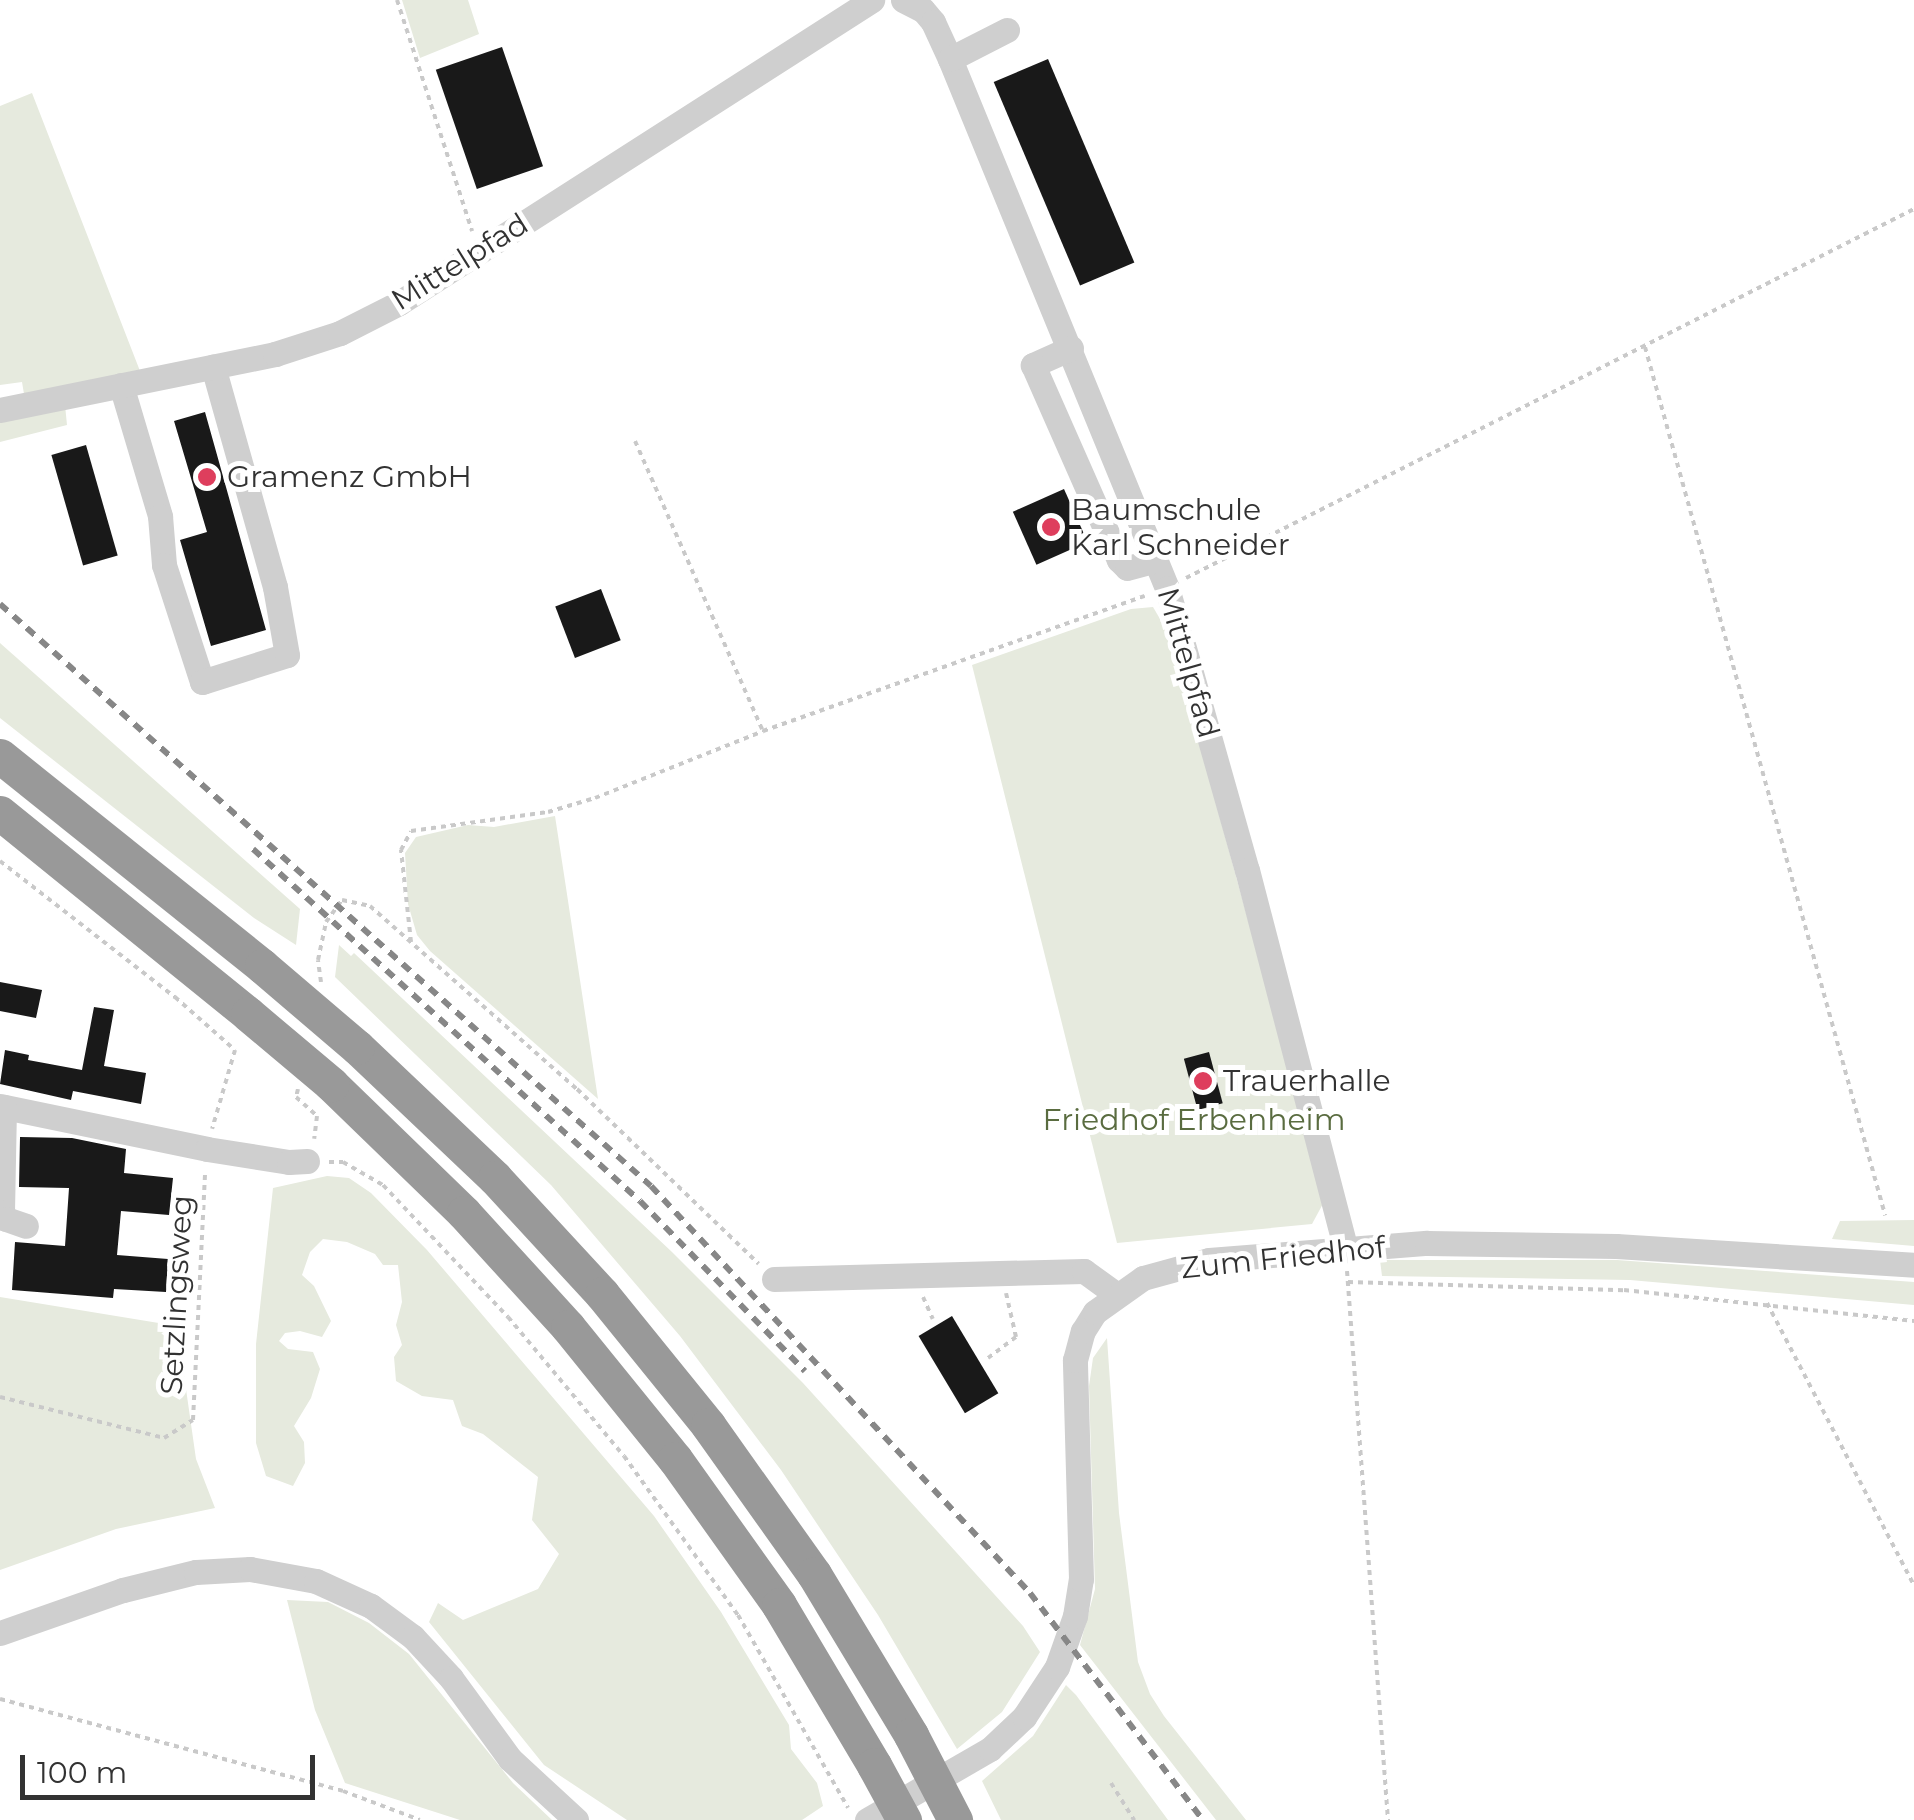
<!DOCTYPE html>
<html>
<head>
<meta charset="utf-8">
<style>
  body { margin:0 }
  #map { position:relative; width:1914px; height:1820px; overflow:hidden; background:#fff; font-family:Montserrat,sans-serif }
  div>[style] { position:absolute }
  .green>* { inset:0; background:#e6eade }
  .building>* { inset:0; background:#191919; transform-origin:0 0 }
  .path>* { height:4px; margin-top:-2px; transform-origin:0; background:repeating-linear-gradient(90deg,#c9c9c9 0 5px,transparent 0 10px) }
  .minor>* { height:25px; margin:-12.5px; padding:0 12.5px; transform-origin:12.5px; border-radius:12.5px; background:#cfcfcf }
  .highway>* { height:35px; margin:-17.5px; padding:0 17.5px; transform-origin:17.5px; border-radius:17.5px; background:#999 }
  .rail>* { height:6px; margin-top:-3px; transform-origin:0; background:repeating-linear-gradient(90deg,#878787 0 10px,transparent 0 18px) }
  .highway-bridge>* { height:35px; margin:-17.5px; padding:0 17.5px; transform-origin:17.5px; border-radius:17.5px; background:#999 }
  .dots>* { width:28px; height:28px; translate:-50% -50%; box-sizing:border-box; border:5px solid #fff; border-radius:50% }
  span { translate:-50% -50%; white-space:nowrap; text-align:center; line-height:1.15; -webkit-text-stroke:10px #fff; paint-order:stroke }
  .street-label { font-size:30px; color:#323232 }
  .poi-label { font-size:30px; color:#323232 }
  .left { translate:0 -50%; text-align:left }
  .park-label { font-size:30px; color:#5a6c40 }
  .scale { position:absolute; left:20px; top:1755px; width:295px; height:45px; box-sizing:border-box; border:5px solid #323232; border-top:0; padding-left:12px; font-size:30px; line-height:35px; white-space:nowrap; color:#323232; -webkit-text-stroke:8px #fff; paint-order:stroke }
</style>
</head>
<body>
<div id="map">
  <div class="green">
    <i style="clip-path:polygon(402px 0,468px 0,479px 34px,420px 58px)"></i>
    <i style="clip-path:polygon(32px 93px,140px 371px,24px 394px,22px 382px,0 385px,0 106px)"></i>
    <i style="clip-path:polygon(65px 405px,67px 425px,0 442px,0 420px)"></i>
    <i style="clip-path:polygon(1153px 607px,1170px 636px,1325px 1200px,1312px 1224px,1117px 1243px,972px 665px,1131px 609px)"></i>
    <i style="clip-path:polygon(0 643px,300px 909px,296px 945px,254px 918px,0 718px)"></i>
    <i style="clip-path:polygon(555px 816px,565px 881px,598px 1099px,430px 951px,417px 935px,408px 904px,405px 853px,416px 837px,468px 825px,494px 827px)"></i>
    <i style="clip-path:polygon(339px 945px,351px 956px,354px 953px,672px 1252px,803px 1383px,1023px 1626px,1040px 1652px,1002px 1712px,957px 1749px,878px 1615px,781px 1470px,680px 1336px,551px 1185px,335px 977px)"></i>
    <i style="clip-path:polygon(327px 1176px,349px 1178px,371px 1193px,427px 1250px,654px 1516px,721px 1612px,789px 1725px,791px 1749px,817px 1783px,823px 1806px,802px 1820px,627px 1820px,544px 1765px,429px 1622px,438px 1603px,463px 1620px,538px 1589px,559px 1554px,532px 1520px,538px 1477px,483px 1434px,462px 1426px,453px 1400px,422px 1396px,396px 1381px,394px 1357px,402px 1345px,396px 1325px,402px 1302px,398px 1265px,383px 1265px,375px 1254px,347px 1242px,323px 1239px,310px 1252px,302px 1275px,314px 1286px,331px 1321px,322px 1337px,300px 1331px,285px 1333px,279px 1341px,288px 1349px,313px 1352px,320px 1369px,311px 1398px,294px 1426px,304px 1442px,305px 1463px,293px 1486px,266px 1476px,256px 1443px,256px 1344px,273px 1188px)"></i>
    <i style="clip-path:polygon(1914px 1220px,1914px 1246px,1832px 1239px,1840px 1221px)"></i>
    <i style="clip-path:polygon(1380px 1260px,1617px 1260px,1914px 1282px,1914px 1305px,1630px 1280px,1382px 1276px)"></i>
    <i style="clip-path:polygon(0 1297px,177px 1326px,196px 1459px,215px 1508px,116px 1529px,0 1570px)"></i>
    <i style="clip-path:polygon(1107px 1338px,1119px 1513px,1138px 1662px,1150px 1694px,1164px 1716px,1246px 1820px,1216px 1820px,1080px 1645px,1095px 1589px,1089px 1386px,1093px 1358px)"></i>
    <i style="clip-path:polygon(287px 1600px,328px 1602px,369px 1623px,409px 1654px,513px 1783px,552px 1820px,460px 1820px,345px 1783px,315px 1710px)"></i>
    <i style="clip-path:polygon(1066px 1685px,1076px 1695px,1168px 1820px,1001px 1820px,982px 1781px,1033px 1736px)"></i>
  </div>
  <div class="building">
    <i style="left:502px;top:47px;width:126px;height:70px;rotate:71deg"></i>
    <i style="left:1048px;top:59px;width:221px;height:59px;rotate:67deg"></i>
    <i style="clip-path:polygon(205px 412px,266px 630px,211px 646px,180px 540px,207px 532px,174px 421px)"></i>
    <i style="left:86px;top:445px;width:115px;height:36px;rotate:74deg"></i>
    <i style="left:1064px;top:489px;width:58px;height:56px;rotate:66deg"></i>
    <i style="left:601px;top:589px;width:55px;height:49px;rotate:69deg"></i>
    <i style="clip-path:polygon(0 982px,42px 990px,36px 1018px,0 1011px)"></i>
    <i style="clip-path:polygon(94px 1007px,114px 1010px,104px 1066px,146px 1073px,141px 1104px,73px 1091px,71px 1100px,0 1084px,5px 1050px,29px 1055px,28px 1060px,82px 1070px)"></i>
    <i style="left:1209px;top:1052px;width:53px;height:26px;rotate:75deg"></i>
    <i style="clip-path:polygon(20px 1137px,72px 1138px,126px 1149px,124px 1173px,173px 1178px,169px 1215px,121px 1211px,117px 1255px,168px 1259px,166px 1292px,114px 1289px,113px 1298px,12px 1290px,15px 1242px,65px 1246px,69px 1188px,19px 1187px)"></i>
    <i style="left:952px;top:1316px;width:90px;height:39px;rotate:59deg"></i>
  </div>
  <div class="path">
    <i style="left:397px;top:0;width:243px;rotate:72deg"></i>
    <i style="left:1645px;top:347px;width:901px;rotate:74.54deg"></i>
    <i style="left:635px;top:441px;width:315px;rotate:66.2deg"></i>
    <i style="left:1186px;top:578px;width:816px;rotate:-26.88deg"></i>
    <i style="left:0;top:861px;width:222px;rotate:37.9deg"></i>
    <i style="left:175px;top:997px;width:80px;rotate:41.5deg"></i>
    <i style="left:235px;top:1050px;width:82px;rotate:106.2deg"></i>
    <i style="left:411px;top:942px;width:93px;rotate:-96.2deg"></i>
    <i style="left:401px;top:850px;width:21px;rotate:-62deg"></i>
    <i style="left:411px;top:831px;width:138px;rotate:-7.9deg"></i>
    <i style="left:548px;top:812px;width:49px;rotate:-16.6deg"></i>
    <i style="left:595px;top:798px;width:181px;rotate:-21.7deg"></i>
    <i style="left:763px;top:731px;width:405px;rotate:-19.5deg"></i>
    <i style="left:321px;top:982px;width:22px;rotate:-98deg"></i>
    <i style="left:318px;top:960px;width:39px;rotate:-78deg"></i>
    <i style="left:326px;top:922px;width:27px;rotate:-54deg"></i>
    <i style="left:342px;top:900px;width:29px;rotate:12deg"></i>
    <i style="left:370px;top:906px;width:276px;rotate:41.5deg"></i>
    <i style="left:577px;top:1089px;width:252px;rotate:43.9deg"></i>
    <i style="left:298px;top:1089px;width:8px;rotate:104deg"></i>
    <i style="left:296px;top:1097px;width:28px;rotate:42deg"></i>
    <i style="left:317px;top:1116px;width:23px;rotate:97deg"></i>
    <i style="left:329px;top:1162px;width:14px"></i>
    <i style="left:343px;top:1162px;width:46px;rotate:29.9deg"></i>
    <i style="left:383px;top:1185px;width:182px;rotate:46.6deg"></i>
    <i style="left:508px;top:1317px;width:181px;rotate:50.2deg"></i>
    <i style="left:624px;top:1456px;width:196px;rotate:54.4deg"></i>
    <i style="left:738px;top:1615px;width:222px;rotate:60.3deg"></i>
    <i style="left:1347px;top:1271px;width:551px;rotate:85.73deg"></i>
    <i style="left:1348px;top:1282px;width:276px;rotate:1.7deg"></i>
    <i style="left:1624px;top:1290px;width:292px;rotate:6.1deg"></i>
    <i style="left:923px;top:1297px;width:24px;rotate:66deg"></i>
    <i style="left:1767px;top:1303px;width:318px;rotate:62.5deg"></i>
    <i style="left:988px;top:1358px;width:35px;rotate:-37deg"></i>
    <i style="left:1016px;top:1337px;width:45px;rotate:-102.8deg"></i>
    <i style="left:0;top:1397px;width:169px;rotate:14deg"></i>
    <i style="left:164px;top:1438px;width:34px;rotate:-32deg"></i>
    <i style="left:193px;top:1420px;width:247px;rotate:-87.2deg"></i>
    <i style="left:0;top:1699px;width:355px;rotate:15deg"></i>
    <i style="left:343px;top:1791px;width:82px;rotate:20.6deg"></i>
    <i style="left:1111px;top:1783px;width:44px;rotate:58.1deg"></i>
  </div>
  <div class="minor">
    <i style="left:903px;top:0;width:22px;rotate:27deg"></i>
    <i style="left:923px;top:10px;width:16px;rotate:50deg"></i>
    <i style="left:933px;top:22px;width:41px;rotate:65.3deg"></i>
    <i style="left:950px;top:59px;width:572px;rotate:67.7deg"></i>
    <i style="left:1167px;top:588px;width:293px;rotate:74.2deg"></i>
    <i style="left:1247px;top:870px;width:393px;rotate:75.4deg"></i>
    <i style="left:950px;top:59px;width:64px;rotate:-27deg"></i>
    <i style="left:1071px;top:348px;width:42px;rotate:155.9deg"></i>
    <i style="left:1033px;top:365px;width:213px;rotate:66.2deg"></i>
    <i style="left:1119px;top:560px;width:11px;rotate:45deg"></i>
    <i style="left:1127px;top:568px;width:30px;rotate:-15deg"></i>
    <i style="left:121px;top:385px;width:137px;rotate:73.4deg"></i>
    <i style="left:160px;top:516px;width:49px;rotate:85.3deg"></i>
    <i style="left:164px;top:565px;width:123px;rotate:72deg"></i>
    <i style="left:202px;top:682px;width:89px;rotate:-17.6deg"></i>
    <i style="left:287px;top:655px;width:69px;rotate:-100deg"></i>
    <i style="left:275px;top:587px;width:229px;rotate:-105.7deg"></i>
    <i style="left:0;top:410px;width:281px;rotate:-11.5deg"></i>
    <i style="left:275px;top:354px;width:68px;rotate:-17.9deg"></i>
    <i style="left:340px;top:333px;width:66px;rotate:-27deg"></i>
    <i style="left:399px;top:303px;width:562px;rotate:-32.64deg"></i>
    <i style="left:0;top:1106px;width:211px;rotate:11.7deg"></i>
    <i style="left:207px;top:1149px;width:83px;rotate:9deg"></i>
    <i style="left:289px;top:1162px;width:18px;rotate:-3deg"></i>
    <i style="left:4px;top:1107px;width:105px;rotate:91.1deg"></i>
    <i style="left:2px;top:1212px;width:8px;rotate:60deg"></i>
    <i style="left:6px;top:1219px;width:21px;rotate:19deg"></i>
    <i style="left:774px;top:1279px;width:310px;rotate:-1.5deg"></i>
    <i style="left:1084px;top:1271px;width:39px;rotate:36deg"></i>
    <i style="left:0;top:1633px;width:130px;rotate:-19.3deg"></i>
    <i style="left:123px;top:1590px;width:75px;rotate:-13.9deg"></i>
    <i style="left:196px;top:1572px;width:54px;rotate:-3.2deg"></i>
    <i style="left:250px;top:1569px;width:67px;rotate:10.3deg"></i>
    <i style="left:316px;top:1581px;width:60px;rotate:24.4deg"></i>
    <i style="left:371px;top:1606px;width:52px;rotate:36.4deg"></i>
    <i style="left:413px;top:1637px;width:56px;rotate:47.2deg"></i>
    <i style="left:451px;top:1678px;width:100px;rotate:53.9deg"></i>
    <i style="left:510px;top:1759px;width:90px;rotate:42.7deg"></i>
    <i style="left:867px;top:1820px;width:142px;rotate:-30deg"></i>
    <i style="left:990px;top:1749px;width:47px;rotate:-43.3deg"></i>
    <i style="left:1024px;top:1717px;width:60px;rotate:-56.6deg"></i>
    <i style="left:1057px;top:1667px;width:54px;rotate:-70.6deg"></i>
    <i style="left:1075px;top:1616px;width:37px;rotate:-81deg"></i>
    <i style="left:1081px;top:1579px;width:219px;rotate:-91.6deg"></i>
    <i style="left:1075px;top:1360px;width:30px;rotate:-75deg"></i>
    <i style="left:1083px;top:1331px;width:22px;rotate:-58deg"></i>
    <i style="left:1095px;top:1312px;width:59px;rotate:-35.3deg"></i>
    <i style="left:1143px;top:1278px;width:68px;rotate:-15.3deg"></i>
    <i style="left:1209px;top:1260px;width:219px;rotate:-4.5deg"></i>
    <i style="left:1427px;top:1243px;width:189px;rotate:0.9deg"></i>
    <i style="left:1616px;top:1246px;width:299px;rotate:3.6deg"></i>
  </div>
  <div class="highway">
    <i style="left:0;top:756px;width:336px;rotate:38.7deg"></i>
    <i style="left:0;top:813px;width:319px;rotate:39deg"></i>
    <i style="left:357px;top:1047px;width:190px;rotate:43.5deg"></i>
    <i style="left:495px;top:1178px;width:158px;rotate:47.3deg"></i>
    <i style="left:602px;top:1294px;width:169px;rotate:51deg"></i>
    <i style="left:708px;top:1425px;width:183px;rotate:54.6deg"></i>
    <i style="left:814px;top:1574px;width:188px;rotate:58.9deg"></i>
    <i style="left:331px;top:1084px;width:185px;rotate:44.1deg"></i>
    <i style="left:464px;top:1213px;width:154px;rotate:47.6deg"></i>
    <i style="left:568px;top:1327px;width:170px;rotate:51deg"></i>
    <i style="left:675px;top:1459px;width:179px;rotate:54.5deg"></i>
    <i style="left:779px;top:1605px;width:186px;rotate:59.3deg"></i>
  </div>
  <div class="rail">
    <i style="left:0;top:604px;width:873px;rotate:41.8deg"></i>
    <i style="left:651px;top:1186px;width:556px;rotate:47.04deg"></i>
    <i style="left:1030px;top:1593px;width:285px;rotate:52.7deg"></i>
    <i style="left:253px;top:849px;width:523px;rotate:42.29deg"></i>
    <i style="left:640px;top:1201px;width:237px;rotate:45.9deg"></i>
  </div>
  <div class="highway-bridge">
    <i style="left:262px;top:966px;width:125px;rotate:40.5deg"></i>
    <i style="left:248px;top:1014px;width:109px;rotate:40.1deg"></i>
    <i style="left:911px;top:1735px;width:96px;rotate:62.6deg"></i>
    <i style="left:874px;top:1765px;width:63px;rotate:61.4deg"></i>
  </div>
  <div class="dots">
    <i style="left:207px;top:477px;background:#de3e5d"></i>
    <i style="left:1051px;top:527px;background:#de3e5d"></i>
    <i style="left:1203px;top:1081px;background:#de3e5d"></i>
  </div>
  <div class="street-label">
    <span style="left:460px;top:262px;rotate:-32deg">Mittelpfad</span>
    <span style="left:1188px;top:663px;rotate:74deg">Mittelpfad</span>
    <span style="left:1283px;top:1258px;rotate:-6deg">Zum Friedhof</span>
    <span style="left:177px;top:1295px;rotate:-87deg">Setzlingsweg</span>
  </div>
  <div class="poi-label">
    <span class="left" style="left:227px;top:477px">Gramenz GmbH</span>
    <span class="left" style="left:1071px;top:527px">Baumschule<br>Karl Schneider</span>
    <span class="left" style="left:1223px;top:1081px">Trauerhalle</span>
  </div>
  <div class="park-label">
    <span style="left:1194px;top:1120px">Friedhof Erbenheim</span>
  </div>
  <div class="scale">100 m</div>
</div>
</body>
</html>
